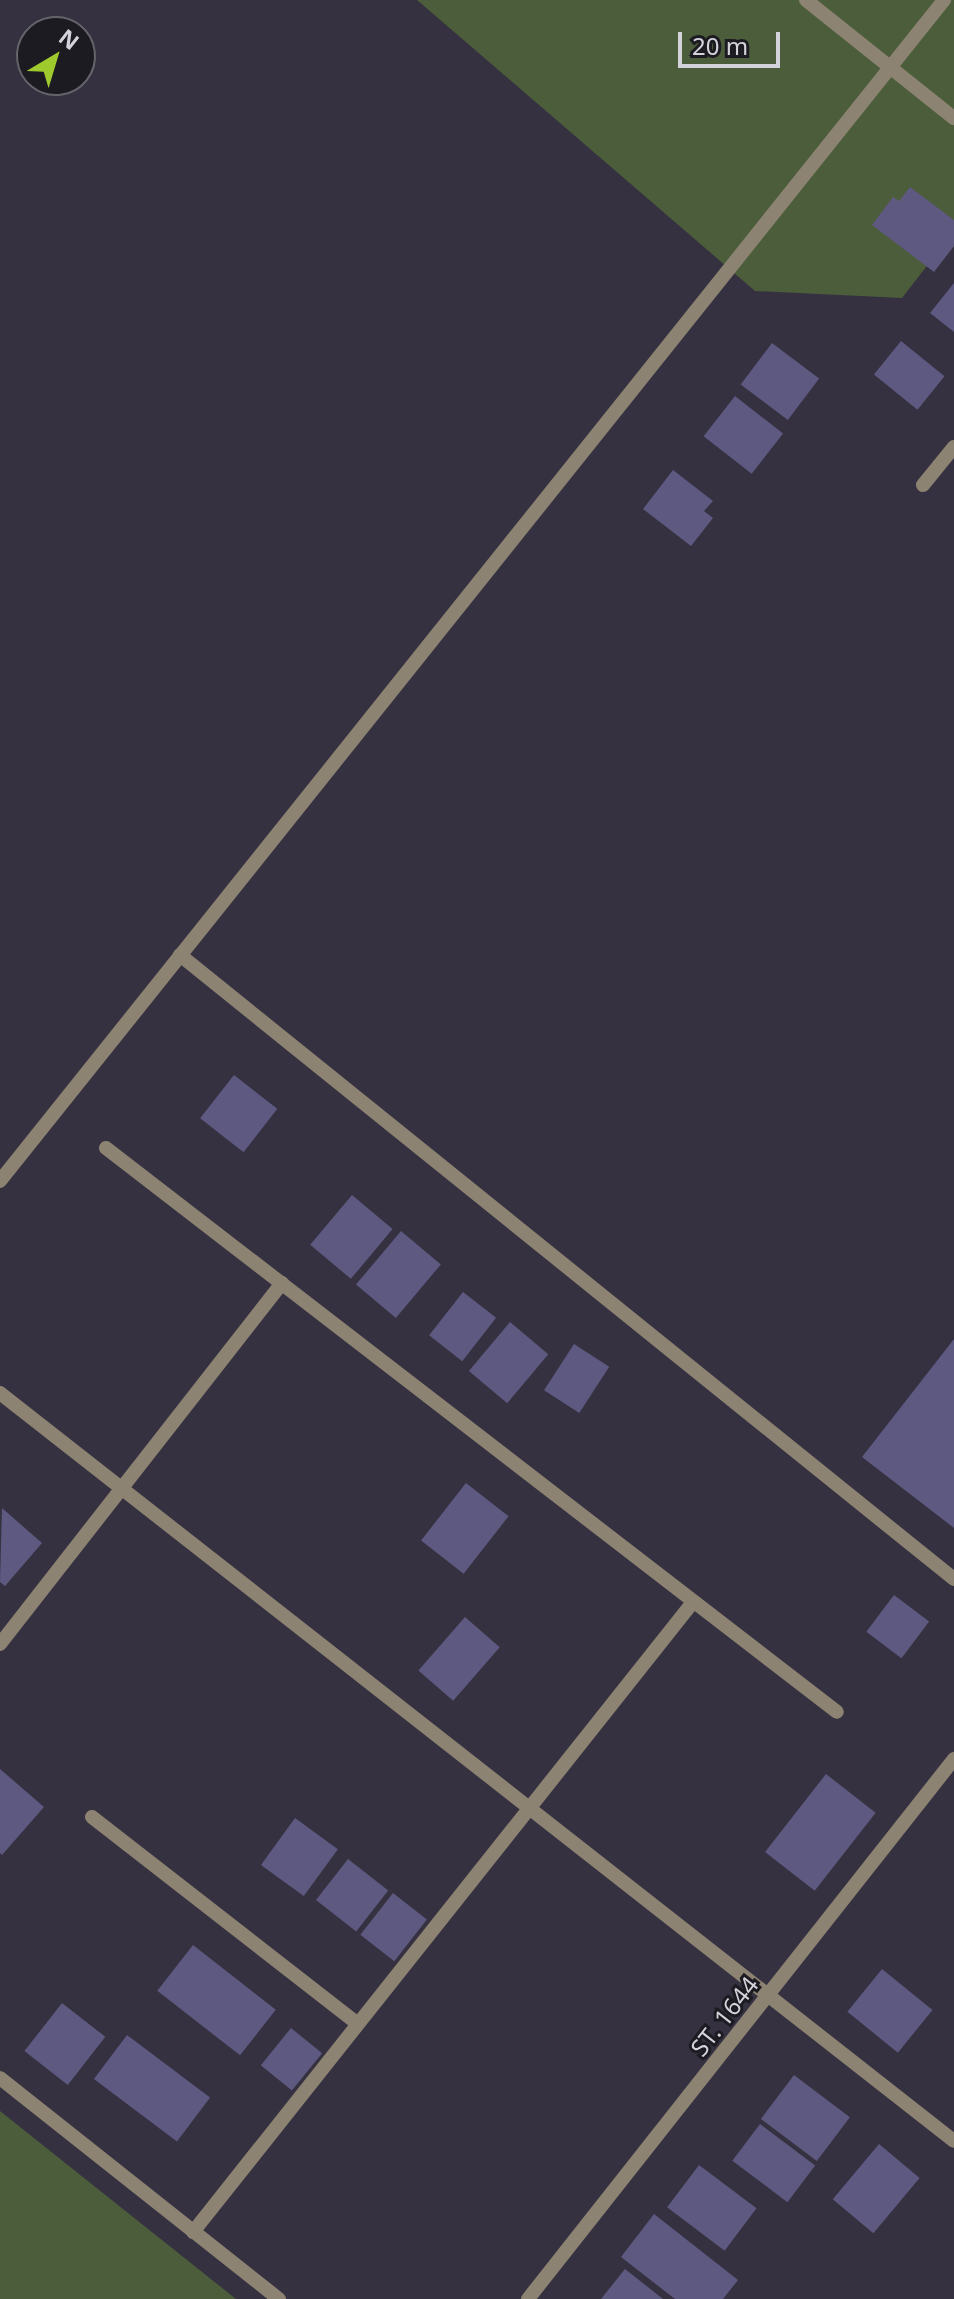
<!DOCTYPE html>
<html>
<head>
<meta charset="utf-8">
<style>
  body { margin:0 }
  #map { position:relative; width:954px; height:2299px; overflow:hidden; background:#353140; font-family:"Noto Sans",sans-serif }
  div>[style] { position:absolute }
  .green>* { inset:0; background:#4c5d3b }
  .building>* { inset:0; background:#5e5980; transform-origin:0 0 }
  .minor>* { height:14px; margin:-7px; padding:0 7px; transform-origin:7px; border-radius:7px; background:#8d8372 }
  span { translate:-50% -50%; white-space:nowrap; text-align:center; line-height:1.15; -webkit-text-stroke:6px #1c1b21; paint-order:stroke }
  .street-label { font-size:24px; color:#d4d2db }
  .north { position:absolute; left:16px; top:16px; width:80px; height:80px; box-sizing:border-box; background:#1c1b21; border:2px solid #66646b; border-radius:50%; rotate:38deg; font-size:22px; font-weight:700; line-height:32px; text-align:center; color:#d4d2db }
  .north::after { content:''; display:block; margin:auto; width:28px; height:36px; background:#9fca2e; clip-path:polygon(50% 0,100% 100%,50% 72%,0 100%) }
  .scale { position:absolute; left:678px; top:32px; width:102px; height:36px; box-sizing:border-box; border:4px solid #d4d2db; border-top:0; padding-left:10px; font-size:24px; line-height:28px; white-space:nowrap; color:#d4d2db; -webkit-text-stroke:6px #1c1b21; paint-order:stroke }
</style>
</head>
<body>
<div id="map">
  <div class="green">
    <i style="clip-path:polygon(417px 0,954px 0,954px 231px,902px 298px,755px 291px)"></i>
    <i style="clip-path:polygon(0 2111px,236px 2299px,0 2299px)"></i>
  </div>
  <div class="building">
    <i style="clip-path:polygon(910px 187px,954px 220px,954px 246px,934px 272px,872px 225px,893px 197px,899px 201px)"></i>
    <i style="clip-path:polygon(954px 283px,954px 332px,930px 313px)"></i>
    <i style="left:901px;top:341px;width:56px;height:43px;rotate:39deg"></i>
    <i style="left:772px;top:343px;width:59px;height:52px;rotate:37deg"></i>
    <i style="left:735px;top:396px;width:61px;height:51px;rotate:38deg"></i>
    <i style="clip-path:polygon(673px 470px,713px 501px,704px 511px,713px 518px,691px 546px,643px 509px)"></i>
    <i style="left:234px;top:1075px;width:55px;height:55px;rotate:38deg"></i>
    <i style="left:352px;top:1195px;width:53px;height:65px;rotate:40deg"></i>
    <i style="left:401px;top:1231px;width:52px;height:70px;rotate:40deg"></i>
    <i style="left:463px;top:1292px;width:42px;height:55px;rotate:38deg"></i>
    <i style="left:510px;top:1322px;width:50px;height:64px;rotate:40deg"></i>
    <i style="clip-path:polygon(954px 1339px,954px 1528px,862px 1457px)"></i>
    <i style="left:574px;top:1344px;width:42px;height:55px;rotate:33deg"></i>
    <i style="left:466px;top:1483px;width:54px;height:73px;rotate:38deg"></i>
    <i style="clip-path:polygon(2px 1508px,42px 1543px,5px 1586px,0 1582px)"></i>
    <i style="left:894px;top:1595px;width:44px;height:46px;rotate:37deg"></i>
    <i style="left:465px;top:1617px;width:46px;height:71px;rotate:41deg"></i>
    <i style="clip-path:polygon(0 1769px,44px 1807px,2px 1855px,0 1853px)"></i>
    <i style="left:826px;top:1774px;width:63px;height:99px;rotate:38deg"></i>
    <i style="left:295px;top:1818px;width:53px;height:58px;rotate:36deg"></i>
    <i style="left:348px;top:1859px;width:51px;height:52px;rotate:38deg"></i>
    <i style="left:393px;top:1893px;width:43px;height:53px;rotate:38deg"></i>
    <i style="left:193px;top:1945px;width:105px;height:58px;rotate:38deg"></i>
    <i style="left:882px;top:1969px;width:65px;height:55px;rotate:39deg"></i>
    <i style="left:62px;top:2003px;width:55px;height:61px;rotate:38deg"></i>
    <i style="left:291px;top:2028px;width:40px;height:48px;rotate:39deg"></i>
    <i style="left:127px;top:2035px;width:104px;height:55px;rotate:37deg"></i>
    <i style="left:794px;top:2075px;width:70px;height:55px;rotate:37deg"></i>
    <i style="left:760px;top:2124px;width:69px;height:46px;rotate:37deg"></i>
    <i style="left:879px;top:2144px;width:53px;height:72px;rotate:40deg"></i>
    <i style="left:699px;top:2165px;width:72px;height:53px;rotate:37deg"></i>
    <i style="clip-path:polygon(654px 2214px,738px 2280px,723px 2299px,675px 2299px,621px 2257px)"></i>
    <i style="clip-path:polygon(625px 2269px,663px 2299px,601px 2299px)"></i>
  </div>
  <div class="minor">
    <i style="left:806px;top:0;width:189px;rotate:38.6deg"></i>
    <i style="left:923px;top:485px;width:49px;rotate:-50.8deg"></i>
    <i style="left:180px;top:955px;width:994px;rotate:38.88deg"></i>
    <i style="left:106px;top:1148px;width:923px;rotate:37.65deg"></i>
    <i style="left:0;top:1181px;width:1512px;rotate:-51.36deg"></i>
    <i style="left:0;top:1393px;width:1212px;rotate:38.1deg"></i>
    <i style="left:0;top:1644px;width:458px;rotate:-52deg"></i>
    <i style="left:92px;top:1817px;width:337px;rotate:37.9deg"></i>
    <i style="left:0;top:2078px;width:356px;rotate:38.4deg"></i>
    <i style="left:193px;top:2232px;width:804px;rotate:-51.56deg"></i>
    <i style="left:528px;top:2299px;width:688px;rotate:-51.73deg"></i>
  </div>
  <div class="street-label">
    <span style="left:724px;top:2016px;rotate:-52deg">ST. 1644</span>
  </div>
  <div class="north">N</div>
  <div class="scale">20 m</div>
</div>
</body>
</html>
